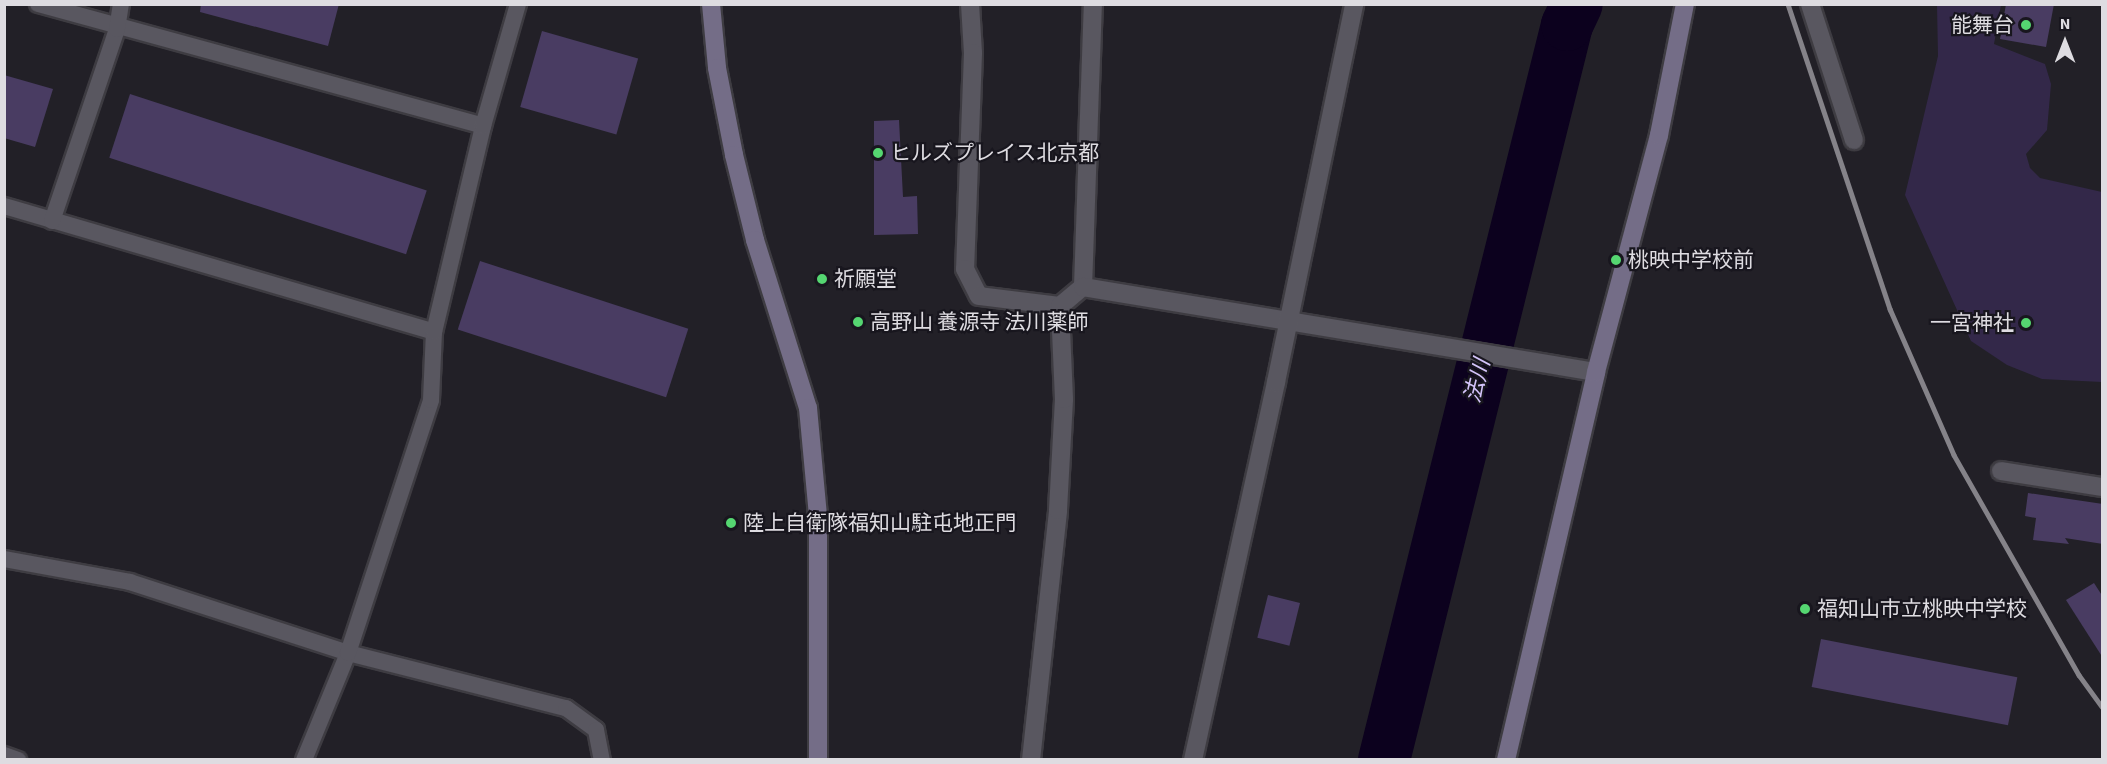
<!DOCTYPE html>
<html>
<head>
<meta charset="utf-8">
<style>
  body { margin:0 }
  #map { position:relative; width:2107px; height:764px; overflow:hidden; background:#222027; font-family:"Source Sans 3","Noto Sans JP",sans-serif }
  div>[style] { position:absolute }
  .green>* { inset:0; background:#332849 }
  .river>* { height:52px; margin:-26px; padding:0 26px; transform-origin:26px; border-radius:26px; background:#0c011e }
  .building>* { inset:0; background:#493c62; transform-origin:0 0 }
  .roads { filter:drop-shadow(2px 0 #3e3c42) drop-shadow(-2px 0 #3e3c42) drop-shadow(0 2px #3e3c42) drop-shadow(0 -2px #3e3c42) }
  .lane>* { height:16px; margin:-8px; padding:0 8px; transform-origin:8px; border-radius:8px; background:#595760 }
  .street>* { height:18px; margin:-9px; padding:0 9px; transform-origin:9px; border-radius:9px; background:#595760 }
  .secondary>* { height:18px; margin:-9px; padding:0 9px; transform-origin:9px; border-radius:9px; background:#746d87 }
  .rail>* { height:4.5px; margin:-2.25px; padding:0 2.25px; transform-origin:2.25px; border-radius:2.25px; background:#858389 }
  .dots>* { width:16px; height:16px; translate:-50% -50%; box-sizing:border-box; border:3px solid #18161e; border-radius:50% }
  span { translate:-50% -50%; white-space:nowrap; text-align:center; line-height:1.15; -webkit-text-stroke:4.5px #18161e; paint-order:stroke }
  .poi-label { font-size:21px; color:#dedce1 }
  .right { translate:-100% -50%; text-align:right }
  .left { translate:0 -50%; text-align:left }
  .water-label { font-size:22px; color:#d4c4fa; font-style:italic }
  .frame { position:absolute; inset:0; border:6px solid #dedce1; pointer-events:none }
  .north { position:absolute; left:2035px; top:12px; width:60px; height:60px; -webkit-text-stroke:4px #18161e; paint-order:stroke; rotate:0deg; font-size:16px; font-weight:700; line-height:24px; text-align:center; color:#dedce1 }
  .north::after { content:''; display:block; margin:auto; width:21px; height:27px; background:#dedce1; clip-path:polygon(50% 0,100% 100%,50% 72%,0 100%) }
</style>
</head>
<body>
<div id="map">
  <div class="green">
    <i style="clip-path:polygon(1937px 5px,2001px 5px,1994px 44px,2045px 64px,2051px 84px,2047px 130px,2026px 154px,2030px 168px,2040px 178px,2102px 192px,2102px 382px,2042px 379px,2007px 365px,1971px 341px,1905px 195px,1938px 56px)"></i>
  </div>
  <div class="river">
    <i style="left:1384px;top:760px;width:757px;rotate:-76.02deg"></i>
    <i style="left:1567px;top:25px;width:23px;rotate:-65deg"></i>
  </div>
  <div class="building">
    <i style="clip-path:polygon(201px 4px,339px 4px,328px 46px,200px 12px)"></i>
    <i style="clip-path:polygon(2006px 4px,2054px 4px,2046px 47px,2000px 39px)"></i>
    <i style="left:542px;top:31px;width:100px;height:79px;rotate:16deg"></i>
    <i style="clip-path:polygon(4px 75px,53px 89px,35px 147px,4px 138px)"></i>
    <i style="left:130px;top:94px;width:312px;height:67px;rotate:18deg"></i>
    <i style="clip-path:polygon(899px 120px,903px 197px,917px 196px,918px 234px,874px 235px,874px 121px)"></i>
    <i style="left:480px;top:261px;width:219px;height:72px;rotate:18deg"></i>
    <i style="clip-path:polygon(2028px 493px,2103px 504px,2103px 544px,2065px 538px,2069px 544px,2033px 540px,2036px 518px,2025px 516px)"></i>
    <i style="clip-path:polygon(2094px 583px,2103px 597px,2103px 658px,2066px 600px)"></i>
    <i style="left:1268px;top:595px;width:33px;height:44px;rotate:14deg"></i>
    <i style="left:1821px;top:639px;width:200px;height:49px;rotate:11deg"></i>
  </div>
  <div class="roads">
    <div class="lane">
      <i style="left:38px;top:4px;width:461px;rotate:15.3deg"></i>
      <i style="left:4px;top:206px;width:448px;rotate:16.3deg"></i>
      <i style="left:52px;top:221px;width:203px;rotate:-71.3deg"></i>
      <i style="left:117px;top:29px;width:25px;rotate:-81deg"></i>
      <i style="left:4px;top:559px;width:128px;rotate:10.3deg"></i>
      <i style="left:130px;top:582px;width:229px;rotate:18deg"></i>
      <i style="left:348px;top:653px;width:225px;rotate:14.2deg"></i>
      <i style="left:566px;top:708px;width:37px;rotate:36deg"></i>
      <i style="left:596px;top:730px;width:31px;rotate:79deg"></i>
      <i style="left:4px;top:755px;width:15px;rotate:20deg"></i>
      <i style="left:304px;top:760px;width:116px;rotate:-67.6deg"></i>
      <i style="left:348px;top:653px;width:266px;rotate:-71.8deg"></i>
      <i style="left:431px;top:400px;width:68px;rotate:-87.5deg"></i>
      <i style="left:434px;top:332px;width:212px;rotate:-76.6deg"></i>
      <i style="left:483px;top:126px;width:127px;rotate:-74deg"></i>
    </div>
    <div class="street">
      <i style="left:970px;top:4px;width:49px;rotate:86.5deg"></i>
      <i style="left:973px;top:53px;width:216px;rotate:92.1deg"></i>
      <i style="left:965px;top:269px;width:30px;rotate:63deg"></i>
      <i style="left:979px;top:296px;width:82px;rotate:7deg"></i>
      <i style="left:1810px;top:4px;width:143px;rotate:72.1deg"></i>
      <i style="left:1083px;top:287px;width:283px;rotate:-88deg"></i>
      <i style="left:2001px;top:471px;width:102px;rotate:9deg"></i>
      <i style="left:1031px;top:760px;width:251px;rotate:-83.8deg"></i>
      <i style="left:1058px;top:510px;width:111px;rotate:-86.9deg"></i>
      <i style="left:1064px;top:399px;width:93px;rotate:-92.5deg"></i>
      <i style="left:1060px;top:306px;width:30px;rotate:-40deg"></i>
      <i style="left:1083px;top:287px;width:520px;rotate:9.41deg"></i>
      <i style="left:1193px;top:760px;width:387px;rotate:-77.6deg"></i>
      <i style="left:1276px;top:382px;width:386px;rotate:-78.3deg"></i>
    </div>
    <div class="secondary">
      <i style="left:711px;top:4px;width:64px;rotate:84.6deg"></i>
      <i style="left:717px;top:68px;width:89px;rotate:78.9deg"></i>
      <i style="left:734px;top:155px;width:88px;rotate:76.1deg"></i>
      <i style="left:755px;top:240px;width:176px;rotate:72.5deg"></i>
      <i style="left:808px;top:408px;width:107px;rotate:84.7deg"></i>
      <i style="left:818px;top:515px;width:245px;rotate:90deg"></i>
      <i style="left:1506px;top:760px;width:398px;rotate:-76.9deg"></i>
      <i style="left:1596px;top:372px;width:245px;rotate:-75.1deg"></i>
      <i style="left:1659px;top:135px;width:134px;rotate:-78.8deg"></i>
    </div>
  </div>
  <div class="rail">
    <i style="left:1788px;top:4px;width:322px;rotate:71.5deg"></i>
    <i style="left:1890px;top:309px;width:159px;rotate:66.3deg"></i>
    <i style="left:1954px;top:455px;width:253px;rotate:60.4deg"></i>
    <i style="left:2079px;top:675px;width:39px;rotate:54deg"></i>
  </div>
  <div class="dots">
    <i style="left:2026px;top:25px;background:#55d671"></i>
    <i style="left:878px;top:153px;background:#55d671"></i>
    <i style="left:1616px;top:260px;background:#55d671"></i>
    <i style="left:822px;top:279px;background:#55d671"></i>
    <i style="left:858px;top:322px;background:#55d671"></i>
    <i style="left:2026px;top:323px;background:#55d671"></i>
    <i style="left:731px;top:523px;background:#55d671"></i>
    <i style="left:1805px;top:609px;background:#55d671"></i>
  </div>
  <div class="poi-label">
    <span class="right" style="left:2014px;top:25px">能舞台</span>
    <span class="left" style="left:890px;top:153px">ヒルズプレイス北京都</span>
    <span class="left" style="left:1628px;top:260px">桃映中学校前</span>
    <span class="left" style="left:834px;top:279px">祈願堂</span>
    <span class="left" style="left:870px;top:322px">高野山 養源寺 法川薬師</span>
    <span class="right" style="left:2014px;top:323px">一宮神社</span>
    <span class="left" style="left:743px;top:523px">陸上自衛隊福知山駐屯地正門</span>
    <span class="left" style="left:1817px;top:609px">福知山市立桃映中学校</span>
  </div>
  <div class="water-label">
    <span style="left:1478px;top:381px;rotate:-76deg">法川</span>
  </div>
  <div class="frame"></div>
  <div class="north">N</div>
</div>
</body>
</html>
